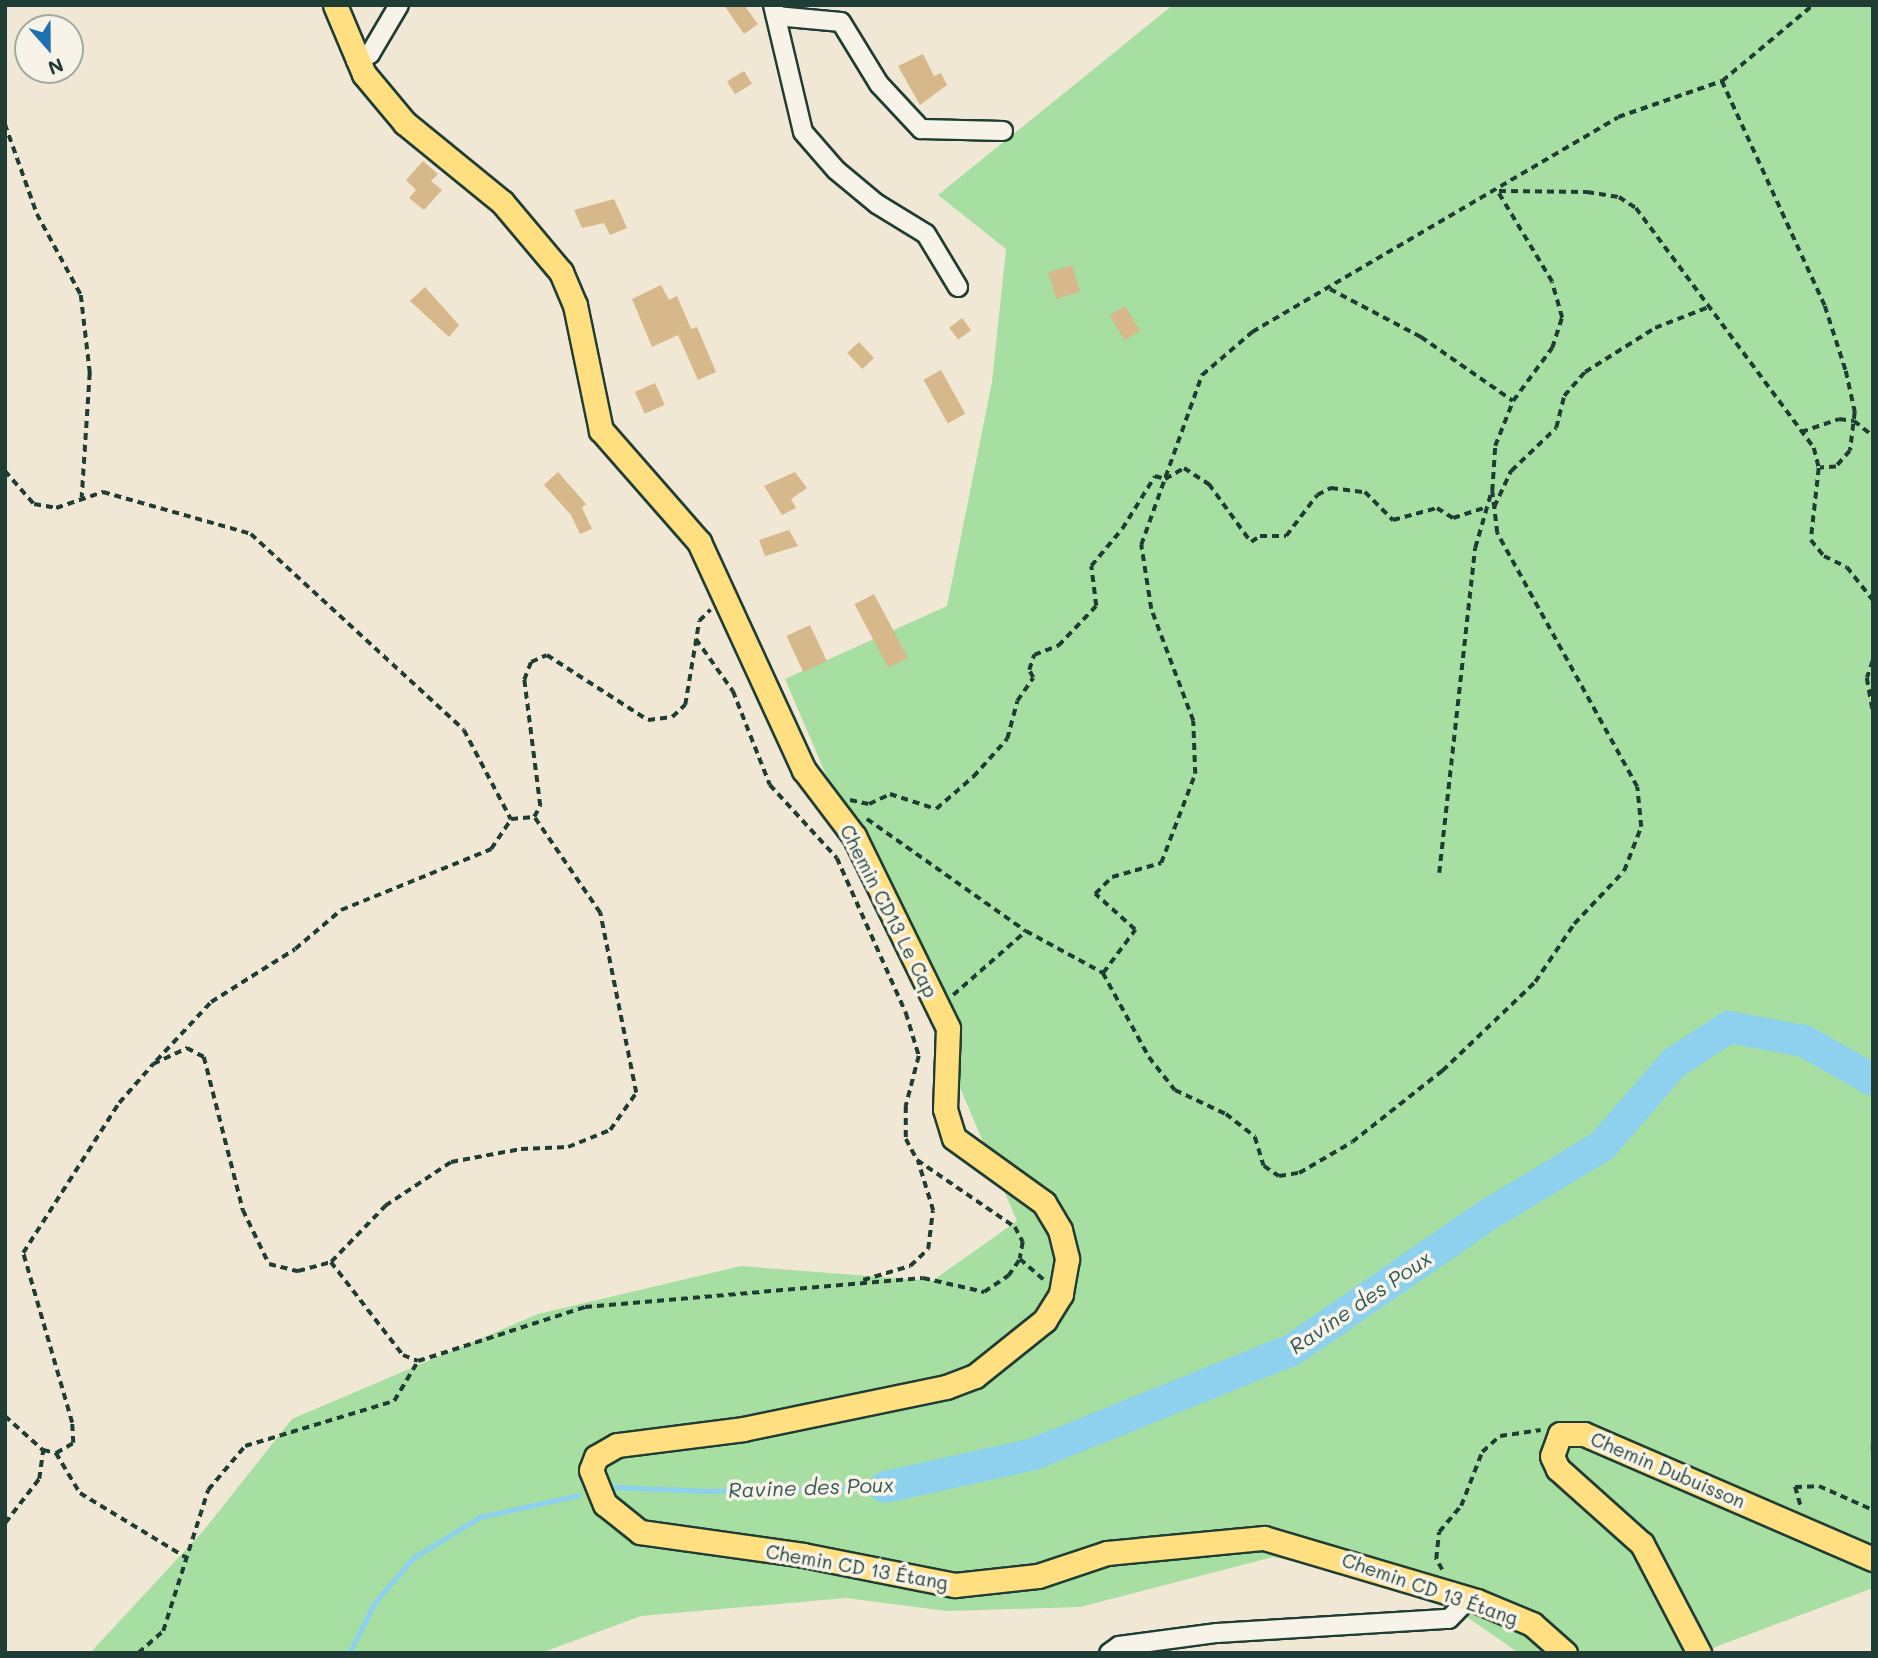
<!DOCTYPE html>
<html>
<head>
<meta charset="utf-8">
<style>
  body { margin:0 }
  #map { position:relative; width:1878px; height:1658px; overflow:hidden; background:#f0e7d5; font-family:Mali,sans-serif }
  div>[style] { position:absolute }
  .green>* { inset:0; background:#a7dfa3 }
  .stream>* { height:5px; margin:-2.5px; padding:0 2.5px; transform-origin:2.5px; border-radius:2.5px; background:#8dd1ef }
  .river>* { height:32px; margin:-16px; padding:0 16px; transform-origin:16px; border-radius:16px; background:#8dd1ef }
  .building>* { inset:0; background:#d6b88a; transform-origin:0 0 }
  .path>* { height:3.5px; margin-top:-1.75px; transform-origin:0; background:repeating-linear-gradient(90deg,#1f3d34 0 7px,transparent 0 12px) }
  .roads { filter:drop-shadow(2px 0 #1f3d34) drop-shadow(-2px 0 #1f3d34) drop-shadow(0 2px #1f3d34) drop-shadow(0 -2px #1f3d34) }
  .minor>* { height:18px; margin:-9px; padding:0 9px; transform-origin:9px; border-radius:9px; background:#f7f3e8 }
  .major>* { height:23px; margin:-11.5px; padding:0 11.5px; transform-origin:11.5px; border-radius:11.5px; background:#ffdf80 }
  span { translate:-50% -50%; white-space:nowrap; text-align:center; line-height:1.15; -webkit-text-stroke:7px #f7f3e8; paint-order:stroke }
  .street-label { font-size:19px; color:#1f3d34 }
  .water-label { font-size:21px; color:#355b59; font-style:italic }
  .frame { position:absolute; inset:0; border:7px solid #1f3d34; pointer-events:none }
  .north { position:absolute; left:14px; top:14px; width:70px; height:70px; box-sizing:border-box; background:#f7f3e8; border:2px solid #a1aaa0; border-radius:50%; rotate:159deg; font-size:19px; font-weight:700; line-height:28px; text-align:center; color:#1f3d34 }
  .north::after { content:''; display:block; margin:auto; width:24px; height:32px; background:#1f6fb2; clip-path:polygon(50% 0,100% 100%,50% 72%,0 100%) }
</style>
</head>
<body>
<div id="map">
  <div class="green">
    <i style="clip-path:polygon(1173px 5px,1873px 5px,1873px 1588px,1699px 1653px,1519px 1653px,1461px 1613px,1344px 1573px,1273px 1557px,1080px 1607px,947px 1611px,846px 1598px,641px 1616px,541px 1653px,90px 1653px,204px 1530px,292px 1419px,538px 1314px,741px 1266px,932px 1281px,1017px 1221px,785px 679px,947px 606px,992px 382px,1006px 249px,938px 195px)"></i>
  </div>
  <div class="stream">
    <i style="left:612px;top:1487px;width:97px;rotate:2.4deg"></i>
    <i style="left:709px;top:1491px;width:176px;rotate:-1.3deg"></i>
    <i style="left:349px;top:1653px;width:57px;rotate:-63deg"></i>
    <i style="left:375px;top:1602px;width:58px;rotate:-49.2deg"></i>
    <i style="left:413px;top:1558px;width:79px;rotate:-31.5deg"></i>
    <i style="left:480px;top:1517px;width:101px;rotate:-12.5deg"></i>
  </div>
  <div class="river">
    <i style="left:885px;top:1487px;width:153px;rotate:-12.5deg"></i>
    <i style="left:1034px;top:1454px;width:278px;rotate:-22deg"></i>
    <i style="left:1292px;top:1350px;width:236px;rotate:-34.6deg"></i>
    <i style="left:1486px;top:1216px;width:135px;rotate:-31.1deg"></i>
    <i style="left:1602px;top:1146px;width:110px;rotate:-49.1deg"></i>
    <i style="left:1674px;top:1063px;width:66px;rotate:-33.2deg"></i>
    <i style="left:1729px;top:1027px;width:76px;rotate:10.6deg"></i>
    <i style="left:1804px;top:1041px;width:79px;rotate:29.5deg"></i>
  </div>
  <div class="building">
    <i style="clip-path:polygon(724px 5px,744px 5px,758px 24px,744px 34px)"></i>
    <i style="clip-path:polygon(923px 54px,934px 76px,941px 73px,947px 85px,920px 105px,898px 66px)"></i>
    <i style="left:744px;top:71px;width:15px;height:20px;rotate:58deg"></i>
    <i style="clip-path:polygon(423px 161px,438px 174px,431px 181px,442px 190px,424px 210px,409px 198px,416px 190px,406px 180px)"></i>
    <i style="clip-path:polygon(614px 199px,627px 228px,610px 235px,604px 223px,582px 228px,574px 210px)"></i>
    <i style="left:1072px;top:265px;width:28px;height:25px;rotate:73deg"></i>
    <i style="clip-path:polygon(661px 285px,669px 300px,677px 296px,691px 329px,697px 327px,716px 372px,698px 380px,678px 335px,652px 347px,632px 299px)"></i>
    <i style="clip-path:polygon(425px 287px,459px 325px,449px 337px,410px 301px)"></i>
    <i style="left:1125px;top:306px;width:29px;height:18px;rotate:59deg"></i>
    <i style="left:962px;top:318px;width:15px;height:16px;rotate:53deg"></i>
    <i style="left:859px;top:342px;width:22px;height:16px;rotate:47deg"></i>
    <i style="left:941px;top:370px;width:50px;height:20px;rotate:61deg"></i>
    <i style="left:655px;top:383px;width:24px;height:22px;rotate:66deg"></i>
    <i style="clip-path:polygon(558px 472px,586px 504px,582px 508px,592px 529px,580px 534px,571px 515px,544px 485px)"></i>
    <i style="clip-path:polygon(795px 472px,807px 488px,791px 499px,796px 508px,782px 515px,764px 486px)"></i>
    <i style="clip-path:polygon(789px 530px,798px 546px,765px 556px,759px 540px)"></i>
    <i style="left:874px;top:594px;width:72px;height:22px;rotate:62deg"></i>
    <i style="left:810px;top:625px;width:40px;height:26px;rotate:65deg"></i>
  </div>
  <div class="path">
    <i style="left:30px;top:5px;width:9px"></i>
    <i style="left:1722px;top:81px;width:247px;rotate:65.4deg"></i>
    <i style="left:1825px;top:306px;width:68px;rotate:72.1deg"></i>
    <i style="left:1846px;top:371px;width:42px;rotate:77.6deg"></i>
    <i style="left:1855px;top:412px;width:39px;rotate:97deg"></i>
    <i style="left:1850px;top:451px;width:21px;rotate:131deg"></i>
    <i style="left:1836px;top:467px;width:16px;rotate:176deg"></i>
    <i style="left:5px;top:124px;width:96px;rotate:70.4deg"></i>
    <i style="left:37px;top:214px;width:92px;rotate:61.5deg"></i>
    <i style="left:81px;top:295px;width:79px;rotate:83.4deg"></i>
    <i style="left:90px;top:373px;width:125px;rotate:93.7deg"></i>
    <i style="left:1499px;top:191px;width:88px;rotate:0.7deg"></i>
    <i style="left:1587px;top:192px;width:32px;rotate:9deg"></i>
    <i style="left:1619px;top:197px;width:20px;rotate:33deg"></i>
    <i style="left:1636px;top:208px;width:299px;rotate:53.4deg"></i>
    <i style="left:1814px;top:448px;width:21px;rotate:76deg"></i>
    <i style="left:1819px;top:468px;width:72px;rotate:96.3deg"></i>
    <i style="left:1811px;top:540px;width:21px;rotate:51deg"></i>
    <i style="left:1824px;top:556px;width:25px;rotate:26deg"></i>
    <i style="left:1847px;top:567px;width:42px;rotate:51.8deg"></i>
    <i style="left:1330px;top:289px;width:103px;rotate:27.8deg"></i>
    <i style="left:1421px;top:337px;width:112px;rotate:34.8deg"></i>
    <i style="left:1801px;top:432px;width:40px;rotate:-18.9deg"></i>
    <i style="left:1839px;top:419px;width:15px;rotate:8deg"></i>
    <i style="left:1854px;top:421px;width:24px;rotate:38deg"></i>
    <i style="left:5px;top:471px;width:44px;rotate:48.7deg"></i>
    <i style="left:34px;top:504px;width:22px;rotate:10deg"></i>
    <i style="left:56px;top:508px;width:50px;rotate:-18.8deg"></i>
    <i style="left:103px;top:492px;width:154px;rotate:15.8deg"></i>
    <i style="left:251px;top:534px;width:289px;rotate:42.6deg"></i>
    <i style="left:464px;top:730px;width:101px;rotate:62.2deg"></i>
    <i style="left:511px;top:819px;width:23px;rotate:-5deg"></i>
    <i style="left:534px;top:817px;width:13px;rotate:-61deg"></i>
    <i style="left:540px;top:806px;width:127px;rotate:-97.2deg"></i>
    <i style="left:524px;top:680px;width:19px;rotate:-69deg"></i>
    <i style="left:531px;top:662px;width:17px;rotate:-24deg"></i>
    <i style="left:547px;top:655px;width:120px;rotate:32.8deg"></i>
    <i style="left:648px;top:720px;width:24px;rotate:-7deg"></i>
    <i style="left:672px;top:717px;width:18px;rotate:-43deg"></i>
    <i style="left:685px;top:705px;width:85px;rotate:-80.5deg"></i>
    <i style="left:699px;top:621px;width:16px;rotate:-45deg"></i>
    <i style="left:1494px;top:507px;width:40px;rotate:-65deg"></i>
    <i style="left:1511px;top:471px;width:62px;rotate:-43.7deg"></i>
    <i style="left:1556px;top:428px;width:33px;rotate:-76deg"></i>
    <i style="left:1564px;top:396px;width:32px;rotate:-49deg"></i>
    <i style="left:1585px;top:372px;width:83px;rotate:-32.2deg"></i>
    <i style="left:1655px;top:328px;width:58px;rotate:-21.3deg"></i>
    <i style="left:696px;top:639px;width:64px;rotate:54.6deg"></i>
    <i style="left:733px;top:691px;width:101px;rotate:68.5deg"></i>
    <i style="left:770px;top:785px;width:99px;rotate:47.5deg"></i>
    <i style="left:837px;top:858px;width:170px;rotate:66deg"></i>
    <i style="left:906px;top:1013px;width:45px;rotate:73.2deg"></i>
    <i style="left:919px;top:1056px;width:52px;rotate:104.6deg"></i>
    <i style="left:906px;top:1106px;width:33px;rotate:90deg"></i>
    <i style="left:906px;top:1139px;width:24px;rotate:62deg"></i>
    <i style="left:917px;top:1160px;width:119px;rotate:34.4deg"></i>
    <i style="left:1015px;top:1227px;width:17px;rotate:62deg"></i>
    <i style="left:1023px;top:1242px;width:17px;rotate:100deg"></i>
    <i style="left:1020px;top:1259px;width:32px;rotate:41deg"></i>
    <i style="left:1873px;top:661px;width:18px;rotate:109deg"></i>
    <i style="left:1867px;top:678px;width:34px;rotate:80deg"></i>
    <i style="left:850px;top:800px;width:19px;rotate:12deg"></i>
    <i style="left:869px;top:804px;width:23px;rotate:-25deg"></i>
    <i style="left:890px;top:794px;width:48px;rotate:18.1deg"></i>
    <i style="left:936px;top:809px;width:49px;rotate:-40.9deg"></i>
    <i style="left:973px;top:777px;width:51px;rotate:-48.2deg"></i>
    <i style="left:1007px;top:739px;width:39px;rotate:-75deg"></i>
    <i style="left:1017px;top:701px;width:28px;rotate:-55deg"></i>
    <i style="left:1033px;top:678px;width:9px;rotate:-117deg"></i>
    <i style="left:1029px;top:670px;width:16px;rotate:-72deg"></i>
    <i style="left:1034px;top:655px;width:26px;rotate:-21deg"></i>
    <i style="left:1058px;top:646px;width:55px;rotate:-46.5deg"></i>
    <i style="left:1096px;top:606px;width:40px;rotate:-97.1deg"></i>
    <i style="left:1091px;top:566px;width:48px;rotate:-50deg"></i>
    <i style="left:1122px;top:529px;width:62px;rotate:-58.1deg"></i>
    <i style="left:1155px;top:476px;width:10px;rotate:17deg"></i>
    <i style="left:1165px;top:479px;width:22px;rotate:-30deg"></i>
    <i style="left:1184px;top:468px;width:30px;rotate:33deg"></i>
    <i style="left:1209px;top:484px;width:72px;rotate:54.1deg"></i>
    <i style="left:1251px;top:542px;width:11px;rotate:-34deg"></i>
    <i style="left:1260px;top:536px;width:26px"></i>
    <i style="left:1286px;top:536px;width:51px;rotate:-52.9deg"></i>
    <i style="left:1317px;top:495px;width:16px;rotate:-27deg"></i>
    <i style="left:1331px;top:488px;width:34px;rotate:7deg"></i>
    <i style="left:1365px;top:492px;width:40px;rotate:45deg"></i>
    <i style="left:1393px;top:520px;width:46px;rotate:-15.3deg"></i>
    <i style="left:1437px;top:508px;width:19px;rotate:32deg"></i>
    <i style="left:1453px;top:518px;width:36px;rotate:-18deg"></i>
    <i style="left:867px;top:819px;width:194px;rotate:35.2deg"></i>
    <i style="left:1026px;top:931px;width:88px;rotate:28.6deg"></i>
    <i style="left:1103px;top:973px;width:54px;rotate:-53.3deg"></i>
    <i style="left:1135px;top:930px;width:54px;rotate:-138deg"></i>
    <i style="left:1095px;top:894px;width:24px;rotate:-45deg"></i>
    <i style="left:1112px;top:877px;width:51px;rotate:-15.9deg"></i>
    <i style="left:1161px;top:863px;width:95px;rotate:-69.1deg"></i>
    <i style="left:1195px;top:774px;width:53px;rotate:-92.2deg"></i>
    <i style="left:1193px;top:721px;width:120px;rotate:-110.6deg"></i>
    <i style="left:1151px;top:609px;width:65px;rotate:-98.9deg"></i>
    <i style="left:1141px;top:545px;width:181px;rotate:-70.3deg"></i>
    <i style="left:1202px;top:375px;width:66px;rotate:-40.7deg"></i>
    <i style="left:1252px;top:332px;width:424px;rotate:-30.4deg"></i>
    <i style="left:1618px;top:117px;width:110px;rotate:-19.1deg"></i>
    <i style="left:1722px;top:81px;width:119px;rotate:-39.9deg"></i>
    <i style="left:1439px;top:873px;width:327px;rotate:-83.7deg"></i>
    <i style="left:1475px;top:548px;width:57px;rotate:-73.8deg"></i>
    <i style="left:1103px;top:973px;width:96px;rotate:61.3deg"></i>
    <i style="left:1149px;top:1057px;width:42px;rotate:51.8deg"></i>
    <i style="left:1175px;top:1090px;width:56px;rotate:25.2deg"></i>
    <i style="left:1226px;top:1114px;width:37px;rotate:38deg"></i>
    <i style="left:1255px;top:1137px;width:30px;rotate:73deg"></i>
    <i style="left:1264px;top:1166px;width:18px;rotate:34deg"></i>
    <i style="left:1279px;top:1176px;width:20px;rotate:-9deg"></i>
    <i style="left:1299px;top:1173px;width:61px;rotate:-30.3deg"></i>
    <i style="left:1352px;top:1142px;width:115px;rotate:-38.3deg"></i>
    <i style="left:1442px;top:1071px;width:129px;rotate:-43.7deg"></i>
    <i style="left:1535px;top:982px;width:70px;rotate:-56.1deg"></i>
    <i style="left:1574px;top:924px;width:73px;rotate:-46.7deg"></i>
    <i style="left:1624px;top:871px;width:47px;rotate:-68.9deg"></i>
    <i style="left:1641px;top:827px;width:40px;rotate:-95.7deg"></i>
    <i style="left:1637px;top:787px;width:290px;rotate:-118.9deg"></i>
    <i style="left:1497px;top:533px;width:42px;rotate:-96.8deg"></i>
    <i style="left:1492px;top:491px;width:45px;rotate:-86.2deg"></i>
    <i style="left:1495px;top:446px;width:48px;rotate:-68.2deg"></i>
    <i style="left:1513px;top:401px;width:66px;rotate:-53.7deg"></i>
    <i style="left:1552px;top:348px;width:32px;rotate:-72deg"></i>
    <i style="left:1562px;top:318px;width:37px;rotate:-106deg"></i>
    <i style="left:1552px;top:282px;width:106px;rotate:-121.1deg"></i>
    <i style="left:953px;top:995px;width:97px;rotate:-41.2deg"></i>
    <i style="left:156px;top:1061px;width:81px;rotate:-47deg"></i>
    <i style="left:211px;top:1002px;width:99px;rotate:-32.2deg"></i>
    <i style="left:295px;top:949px;width:60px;rotate:-40.3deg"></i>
    <i style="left:341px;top:910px;width:162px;rotate:-22.1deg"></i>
    <i style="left:491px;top:849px;width:36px;rotate:-56deg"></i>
    <i style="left:331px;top:1262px;width:118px;rotate:52.3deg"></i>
    <i style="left:403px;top:1355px;width:16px;rotate:22deg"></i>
    <i style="left:418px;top:1361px;width:176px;rotate:-17.9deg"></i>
    <i style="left:585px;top:1307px;width:339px;rotate:-4.9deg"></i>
    <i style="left:923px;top:1278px;width:63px;rotate:12.9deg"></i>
    <i style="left:984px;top:1292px;width:29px;rotate:-34deg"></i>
    <i style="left:1008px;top:1276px;width:21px;rotate:-55deg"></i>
    <i style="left:863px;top:1280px;width:49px;rotate:-16.6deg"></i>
    <i style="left:910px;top:1266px;width:25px;rotate:-43deg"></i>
    <i style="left:928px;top:1249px;width:38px;rotate:-83deg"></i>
    <i style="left:933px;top:1211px;width:51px;rotate:-107deg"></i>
    <i style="left:5px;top:1416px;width:51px;rotate:41.8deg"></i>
    <i style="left:43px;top:1450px;width:13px;rotate:13deg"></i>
    <i style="left:56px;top:1453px;width:20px;rotate:-30deg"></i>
    <i style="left:73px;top:1443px;width:20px;rotate:-93deg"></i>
    <i style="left:72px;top:1423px;width:177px;rotate:-106.1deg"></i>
    <i style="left:23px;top:1253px;width:178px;rotate:-57.4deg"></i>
    <i style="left:119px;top:1103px;width:52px;rotate:-48.9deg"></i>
    <i style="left:153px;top:1064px;width:38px;rotate:-25deg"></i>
    <i style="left:187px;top:1048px;width:19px;rotate:28deg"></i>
    <i style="left:204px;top:1057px;width:158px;rotate:75.7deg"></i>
    <i style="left:243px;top:1210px;width:60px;rotate:64.3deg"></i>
    <i style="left:269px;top:1264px;width:30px;rotate:14deg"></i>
    <i style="left:298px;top:1271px;width:34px;rotate:-15deg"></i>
    <i style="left:331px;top:1262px;width:78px;rotate:-46deg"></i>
    <i style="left:385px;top:1206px;width:79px;rotate:-33.7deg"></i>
    <i style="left:451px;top:1162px;width:71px;rotate:-10.5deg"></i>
    <i style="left:521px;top:1149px;width:47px;rotate:-2.4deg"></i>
    <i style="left:568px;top:1147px;width:45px;rotate:-22deg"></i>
    <i style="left:610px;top:1130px;width:45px;rotate:-54.9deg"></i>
    <i style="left:636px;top:1093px;width:184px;rotate:-101.3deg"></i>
    <i style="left:600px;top:913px;width:116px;rotate:-124.5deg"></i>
    <i style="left:1873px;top:1445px;width:5px;rotate:90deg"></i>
    <i style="left:56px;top:1453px;width:47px;rotate:59deg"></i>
    <i style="left:80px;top:1493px;width:125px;rotate:31.3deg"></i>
    <i style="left:1800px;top:1505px;width:19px;rotate:-106deg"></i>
    <i style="left:1795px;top:1487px;width:24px;rotate:-2deg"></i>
    <i style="left:1819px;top:1486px;width:59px;rotate:24deg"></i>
    <i style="left:5px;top:1523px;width:56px;rotate:-52.3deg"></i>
    <i style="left:39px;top:1479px;width:29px;rotate:-82deg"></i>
    <i style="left:1442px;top:1570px;width:13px;rotate:-119deg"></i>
    <i style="left:1436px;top:1559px;width:27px;rotate:-84deg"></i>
    <i style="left:1439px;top:1532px;width:34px;rotate:-50deg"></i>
    <i style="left:1461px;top:1506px;width:58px;rotate:-68.7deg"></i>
    <i style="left:1482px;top:1452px;width:24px;rotate:-42deg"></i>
    <i style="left:1500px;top:1436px;width:41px;rotate:-8.3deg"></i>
    <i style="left:138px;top:1653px;width:33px;rotate:-41deg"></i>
    <i style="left:163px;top:1631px;width:148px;rotate:-72.3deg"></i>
    <i style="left:208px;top:1490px;width:57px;rotate:-49.9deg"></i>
    <i style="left:245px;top:1446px;width:156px;rotate:-16.8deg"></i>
    <i style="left:394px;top:1401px;width:47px;rotate:-59deg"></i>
  </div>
  <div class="roads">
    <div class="minor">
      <i style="left:773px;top:5px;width:130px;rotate:76.7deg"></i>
      <i style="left:803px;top:132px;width:50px;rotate:49deg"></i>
      <i style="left:836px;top:170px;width:53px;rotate:39.7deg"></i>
      <i style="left:877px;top:204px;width:57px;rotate:31.5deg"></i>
      <i style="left:926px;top:234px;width:62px;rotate:58.9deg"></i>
      <i style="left:776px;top:16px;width:65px;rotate:5.3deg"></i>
      <i style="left:841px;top:22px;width:73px;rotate:58.5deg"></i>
      <i style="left:879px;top:84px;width:62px;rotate:47deg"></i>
      <i style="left:921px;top:129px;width:82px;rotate:1.4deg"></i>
      <i style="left:356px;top:61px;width:16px;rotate:-27deg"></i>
      <i style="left:370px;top:54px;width:57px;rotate:-59.4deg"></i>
      <i style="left:1109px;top:1653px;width:12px;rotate:-35deg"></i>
      <i style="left:1119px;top:1646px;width:99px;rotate:-7.6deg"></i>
      <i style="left:1217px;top:1633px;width:232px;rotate:-3.5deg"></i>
      <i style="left:1449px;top:1619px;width:29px;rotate:-46deg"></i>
    </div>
    <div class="major">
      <i style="left:335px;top:5px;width:75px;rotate:67.2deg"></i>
      <i style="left:364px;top:74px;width:64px;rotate:50.1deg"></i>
      <i style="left:405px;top:123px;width:125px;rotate:39.2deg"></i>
      <i style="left:502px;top:202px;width:92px;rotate:49.9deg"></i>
      <i style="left:561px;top:272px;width:36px;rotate:67deg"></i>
      <i style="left:575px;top:305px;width:128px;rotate:78.3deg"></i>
      <i style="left:601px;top:430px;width:149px;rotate:48.8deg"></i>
      <i style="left:699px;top:542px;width:251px;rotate:65.3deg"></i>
      <i style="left:804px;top:770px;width:83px;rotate:52.9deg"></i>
      <i style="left:854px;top:836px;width:214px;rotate:63.9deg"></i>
      <i style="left:948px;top:1028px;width:81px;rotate:92.1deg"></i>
      <i style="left:945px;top:1109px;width:30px;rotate:73deg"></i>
      <i style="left:954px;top:1138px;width:111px;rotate:35.8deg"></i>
      <i style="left:1044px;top:1203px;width:31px;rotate:59deg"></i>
      <i style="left:1060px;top:1230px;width:30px;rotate:76deg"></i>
      <i style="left:1067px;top:1259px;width:36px;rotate:100deg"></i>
      <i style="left:1061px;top:1294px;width:31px;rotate:122deg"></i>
      <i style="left:1045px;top:1320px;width:90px;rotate:141.3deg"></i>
      <i style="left:975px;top:1376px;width:31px;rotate:159deg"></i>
      <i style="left:946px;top:1387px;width:206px;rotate:168.3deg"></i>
      <i style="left:744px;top:1429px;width:128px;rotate:172.8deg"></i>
      <i style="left:617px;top:1445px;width:24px;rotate:150deg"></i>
      <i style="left:596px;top:1457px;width:14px;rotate:111deg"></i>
      <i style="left:591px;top:1470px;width:37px;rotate:68deg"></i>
      <i style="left:605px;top:1504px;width:45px;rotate:38.7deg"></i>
      <i style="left:640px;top:1532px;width:165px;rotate:8deg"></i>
      <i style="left:803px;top:1555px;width:155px;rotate:11.2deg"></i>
      <i style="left:955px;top:1585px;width:83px;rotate:-6.2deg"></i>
      <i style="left:1038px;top:1576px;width:73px;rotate:-18.4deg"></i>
      <i style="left:1107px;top:1553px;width:158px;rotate:-5.5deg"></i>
      <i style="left:1264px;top:1538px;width:222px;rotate:16.5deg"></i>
      <i style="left:1477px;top:1601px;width:60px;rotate:22.7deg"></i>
      <i style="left:1532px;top:1624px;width:44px;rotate:41.3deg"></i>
      <i style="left:1699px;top:1653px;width:123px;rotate:-117.6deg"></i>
      <i style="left:1642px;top:1544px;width:113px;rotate:-138.2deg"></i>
      <i style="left:1558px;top:1469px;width:14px;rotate:-115deg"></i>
      <i style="left:1552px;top:1456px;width:23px;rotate:-70deg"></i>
      <i style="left:1560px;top:1434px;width:24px"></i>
      <i style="left:1584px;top:1434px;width:315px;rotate:23.4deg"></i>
    </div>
  </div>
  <div class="street-label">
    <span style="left:889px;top:911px;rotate:63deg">Chemin CD13 Le Cap</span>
    <span style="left:1668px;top:1470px;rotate:23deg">Chemin Dubuisson</span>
    <span style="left:857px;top:1567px;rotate:10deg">Chemin CD 13 Étang</span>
    <span style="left:1430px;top:1589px;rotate:19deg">Chemin CD 13 Étang</span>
  </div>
  <div class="water-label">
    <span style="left:1360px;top:1302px;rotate:-34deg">Ravine des Poux</span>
    <span style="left:811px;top:1487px;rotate:-2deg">Ravine des Poux</span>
  </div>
  <div class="frame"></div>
  <div class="north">N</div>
</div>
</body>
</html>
